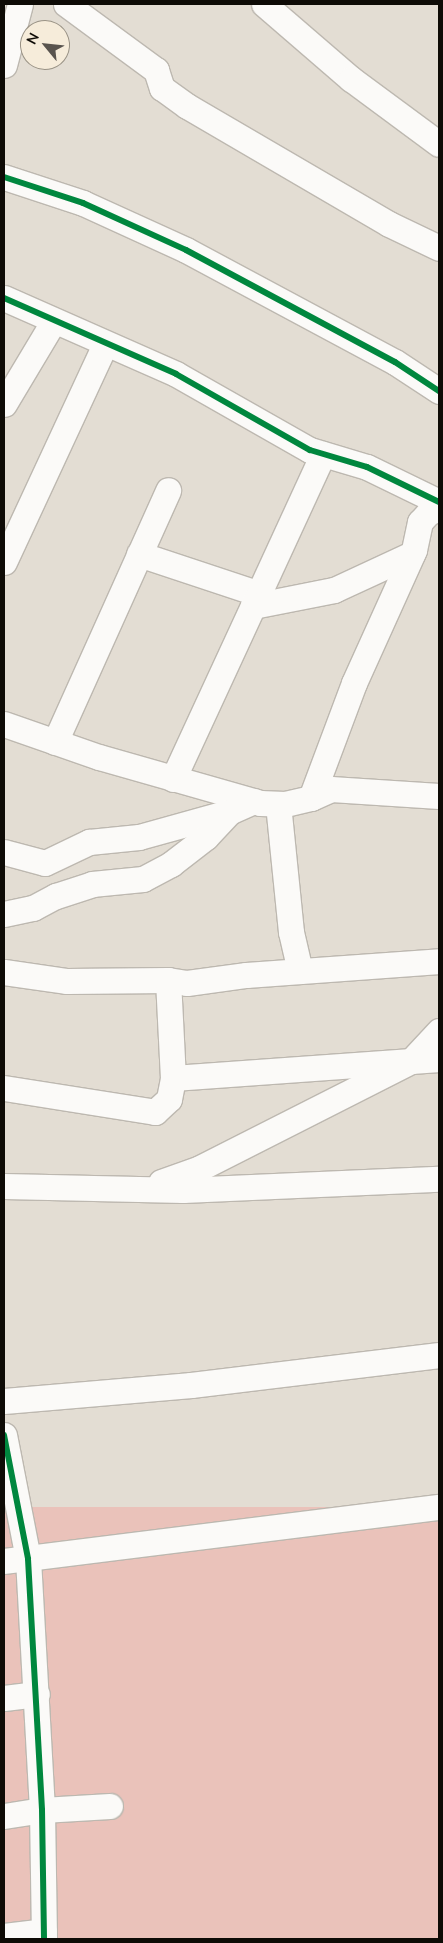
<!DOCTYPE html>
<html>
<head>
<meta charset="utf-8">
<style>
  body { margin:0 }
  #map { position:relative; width:443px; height:1943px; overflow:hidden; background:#e3ddd3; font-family:Mulish,sans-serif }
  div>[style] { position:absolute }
  .green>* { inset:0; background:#eac2ba; transform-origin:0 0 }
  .roads { filter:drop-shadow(1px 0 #bdb8b0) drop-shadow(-1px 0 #bdb8b0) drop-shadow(0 1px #bdb8b0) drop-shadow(0 -1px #bdb8b0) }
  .minor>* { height:25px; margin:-12.5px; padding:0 12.5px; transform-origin:12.5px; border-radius:12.5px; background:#fbfaf8 }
  .cycleway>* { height:6px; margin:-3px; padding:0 3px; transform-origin:3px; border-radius:3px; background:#00873e }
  span { translate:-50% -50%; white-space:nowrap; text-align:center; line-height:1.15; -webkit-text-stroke:5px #f6ecda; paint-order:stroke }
  .frame { position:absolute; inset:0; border:5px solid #0e0b06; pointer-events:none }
  .north { position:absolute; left:20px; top:20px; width:50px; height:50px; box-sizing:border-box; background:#f6ecda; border:1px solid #999285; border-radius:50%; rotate:298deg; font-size:14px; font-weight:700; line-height:20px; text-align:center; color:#0e0b06 }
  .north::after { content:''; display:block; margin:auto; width:18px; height:22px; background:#59544e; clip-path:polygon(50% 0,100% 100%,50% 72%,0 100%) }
</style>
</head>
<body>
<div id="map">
  <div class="green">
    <i style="left:439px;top:1507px;width:432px;height:438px;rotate:90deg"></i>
  </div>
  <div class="roads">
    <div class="minor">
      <i style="left:66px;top:4px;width:112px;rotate:36.3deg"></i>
      <i style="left:156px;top:70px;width:19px;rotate:72deg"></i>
      <i style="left:162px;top:88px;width:31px;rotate:36deg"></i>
      <i style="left:187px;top:106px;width:234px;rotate:30.3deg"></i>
      <i style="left:389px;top:224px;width:55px;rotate:25.6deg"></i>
      <i style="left:264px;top:4px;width:115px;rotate:40.8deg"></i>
      <i style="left:351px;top:79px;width:109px;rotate:36.5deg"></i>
      <i style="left:4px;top:65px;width:63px;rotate:-75.3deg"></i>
      <i style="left:4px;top:177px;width:83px;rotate:18.2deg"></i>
      <i style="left:83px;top:203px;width:113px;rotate:24.5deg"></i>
      <i style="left:186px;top:250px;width:237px;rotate:28.2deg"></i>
      <i style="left:395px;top:362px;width:53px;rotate:33.4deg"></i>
      <i style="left:4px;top:298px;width:188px;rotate:23.8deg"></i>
      <i style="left:176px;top:374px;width:154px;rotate:29.6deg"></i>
      <i style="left:310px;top:450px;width:59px;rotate:16.6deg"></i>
      <i style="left:367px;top:467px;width:80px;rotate:25.9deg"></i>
      <i style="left:4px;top:404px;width:96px;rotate:-59.1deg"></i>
      <i style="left:139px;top:554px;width:126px;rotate:18.4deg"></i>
      <i style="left:4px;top:562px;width:240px;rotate:-65.1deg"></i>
      <i style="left:253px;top:606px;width:167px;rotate:-65.3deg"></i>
      <i style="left:4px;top:724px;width:101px;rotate:19.2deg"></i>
      <i style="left:99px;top:757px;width:167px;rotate:15.9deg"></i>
      <i style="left:260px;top:803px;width:25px;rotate:2deg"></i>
      <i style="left:285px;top:804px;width:27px;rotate:-13deg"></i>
      <i style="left:311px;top:798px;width:22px;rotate:-24deg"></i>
      <i style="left:331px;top:789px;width:108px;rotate:3.7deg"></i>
      <i style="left:55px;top:742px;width:276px;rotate:-65.8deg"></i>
      <i style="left:173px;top:779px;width:191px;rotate:-65.2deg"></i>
      <i style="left:253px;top:606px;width:83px;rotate:-11.2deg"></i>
      <i style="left:334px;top:590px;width:86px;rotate:-24.8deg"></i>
      <i style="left:311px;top:798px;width:123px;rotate:-69.5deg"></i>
      <i style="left:354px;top:683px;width:146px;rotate:-65.7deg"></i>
      <i style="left:414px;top:550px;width:29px;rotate:-78deg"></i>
      <i style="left:420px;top:522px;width:13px;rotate:-48deg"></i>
      <i style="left:429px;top:512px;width:10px;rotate:-17deg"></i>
      <i style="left:278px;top:804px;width:129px;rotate:84.2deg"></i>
      <i style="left:291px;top:932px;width:40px;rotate:77deg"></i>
      <i style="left:4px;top:852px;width:42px;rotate:15deg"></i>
      <i style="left:45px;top:863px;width:49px;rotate:-25.5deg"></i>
      <i style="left:89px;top:842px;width:50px;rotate:-5.7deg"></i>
      <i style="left:139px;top:837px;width:93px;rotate:-15.5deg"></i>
      <i style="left:229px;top:812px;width:27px;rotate:-24deg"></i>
      <i style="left:4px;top:914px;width:30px;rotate:-12deg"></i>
      <i style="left:33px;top:908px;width:26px;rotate:-28deg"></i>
      <i style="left:56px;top:896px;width:38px;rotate:-18deg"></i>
      <i style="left:92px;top:884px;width:51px;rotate:-5.6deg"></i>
      <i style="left:143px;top:879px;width:32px;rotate:-28deg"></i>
      <i style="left:171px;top:864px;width:44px;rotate:-37.6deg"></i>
      <i style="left:206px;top:837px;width:34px;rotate:-47deg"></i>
      <i style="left:4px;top:972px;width:64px;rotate:8.1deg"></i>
      <i style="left:67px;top:981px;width:101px;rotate:-0.6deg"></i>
      <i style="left:168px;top:980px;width:19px;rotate:9deg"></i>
      <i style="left:187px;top:983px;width:60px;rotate:-7.7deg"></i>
      <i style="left:246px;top:975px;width:194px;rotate:-4.1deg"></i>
      <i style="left:168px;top:980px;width:98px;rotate:87.1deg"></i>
      <i style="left:4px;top:1088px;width:153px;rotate:9deg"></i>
      <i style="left:155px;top:1112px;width:19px;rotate:-43deg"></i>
      <i style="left:169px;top:1099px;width:21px;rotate:-79deg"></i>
      <i style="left:173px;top:1078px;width:267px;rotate:-4.1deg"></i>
      <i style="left:161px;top:1182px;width:41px;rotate:-19.7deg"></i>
      <i style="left:200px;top:1168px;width:237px;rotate:-26.9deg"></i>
      <i style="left:411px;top:1061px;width:41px;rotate:-47deg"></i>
      <i style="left:4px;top:1186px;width:179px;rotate:1.3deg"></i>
      <i style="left:183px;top:1190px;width:256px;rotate:-2.5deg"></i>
      <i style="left:4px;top:1401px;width:188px;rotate:-4.9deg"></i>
      <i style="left:191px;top:1385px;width:250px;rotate:-6.9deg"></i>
      <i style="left:4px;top:1435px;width:126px;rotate:79deg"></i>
      <i style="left:28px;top:1559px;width:251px;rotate:86.8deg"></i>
      <i style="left:42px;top:1810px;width:129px;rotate:89.1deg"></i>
      <i style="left:4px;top:1561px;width:438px;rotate:-7.1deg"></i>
      <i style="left:4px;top:1698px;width:33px;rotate:-7deg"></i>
      <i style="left:4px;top:1816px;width:38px;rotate:-9deg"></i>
      <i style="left:42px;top:1810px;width:68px;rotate:-3.4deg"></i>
      <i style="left:4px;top:1936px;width:40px;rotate:-7.1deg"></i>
    </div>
  </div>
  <div class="cycleway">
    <i style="left:4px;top:177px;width:83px;rotate:18.2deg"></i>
    <i style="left:83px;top:203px;width:113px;rotate:24.5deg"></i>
    <i style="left:186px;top:250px;width:237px;rotate:28.2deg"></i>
    <i style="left:395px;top:362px;width:53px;rotate:33.4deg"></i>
    <i style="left:4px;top:298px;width:188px;rotate:23.8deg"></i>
    <i style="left:176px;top:374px;width:154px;rotate:29.6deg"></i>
    <i style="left:310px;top:450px;width:59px;rotate:16.6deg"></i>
    <i style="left:367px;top:467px;width:80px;rotate:25.9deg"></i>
    <i style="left:4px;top:1435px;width:126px;rotate:79deg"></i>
    <i style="left:28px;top:1559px;width:251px;rotate:86.8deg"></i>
    <i style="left:42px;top:1810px;width:129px;rotate:89.1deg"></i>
  </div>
  <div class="frame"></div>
  <div class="north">N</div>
</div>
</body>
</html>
